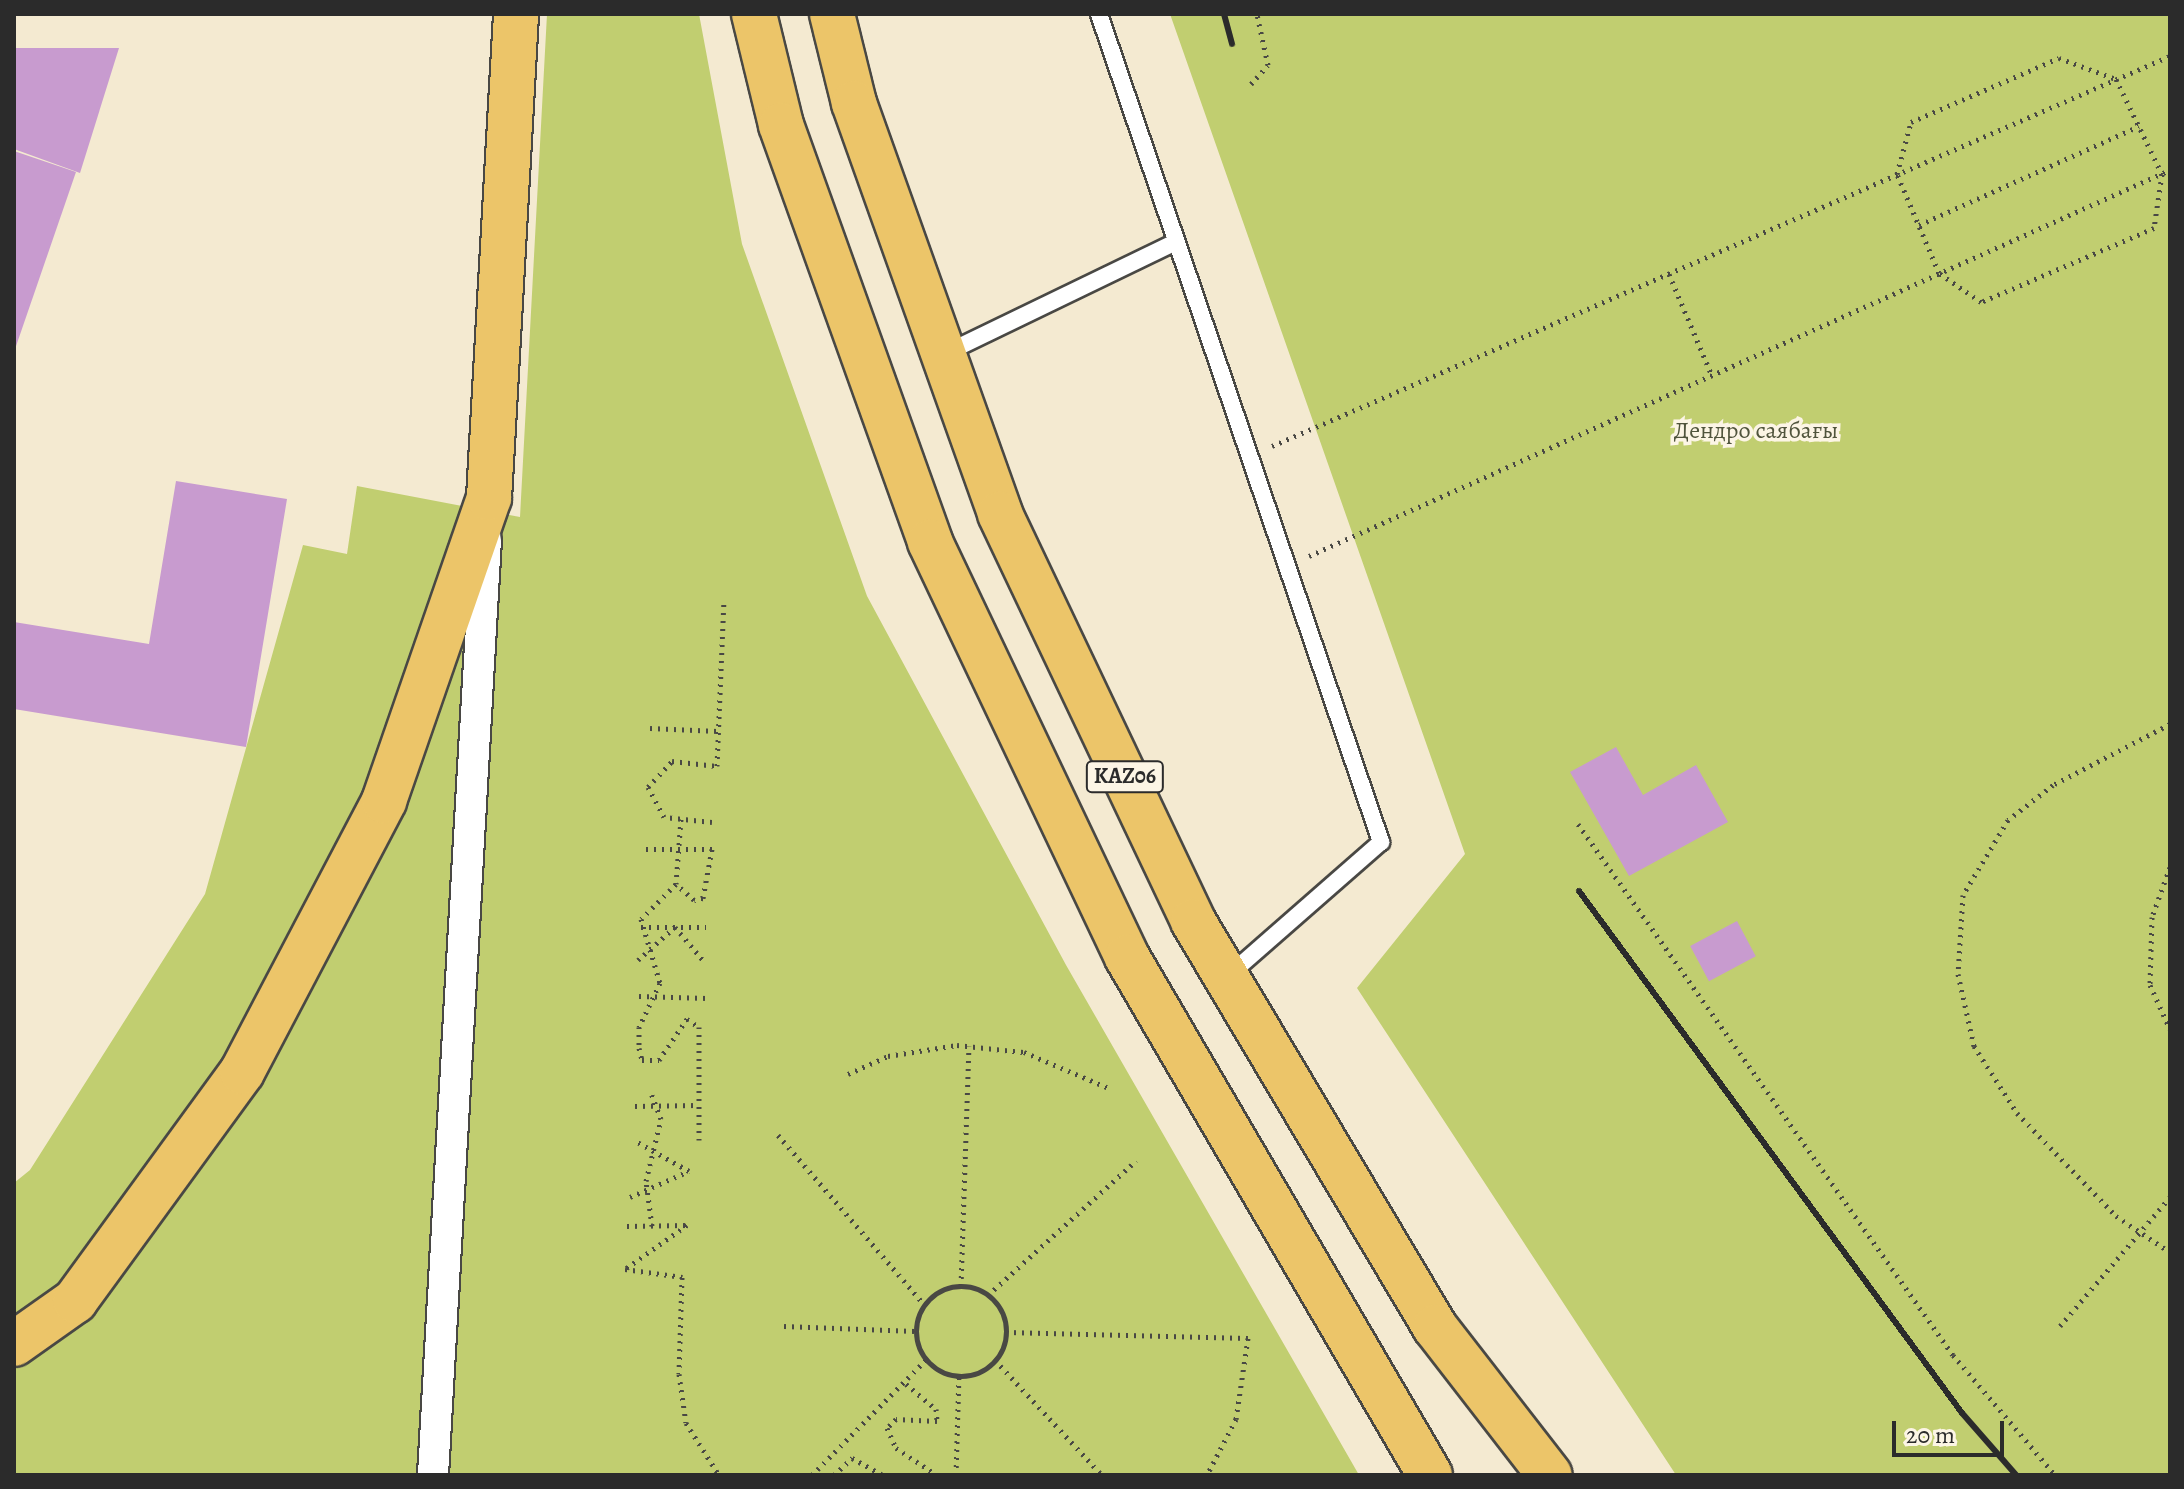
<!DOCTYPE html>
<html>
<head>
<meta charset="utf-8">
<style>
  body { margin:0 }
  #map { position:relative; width:2184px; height:1489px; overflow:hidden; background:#f4ead1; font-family:Alegreya,serif }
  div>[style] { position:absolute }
  .green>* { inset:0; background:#c1ce70 }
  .building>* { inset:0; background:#c89bcf; transform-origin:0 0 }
  .path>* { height:5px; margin-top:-2.5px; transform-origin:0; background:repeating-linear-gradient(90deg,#494844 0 2px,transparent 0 8px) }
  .path>.ring { margin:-2.5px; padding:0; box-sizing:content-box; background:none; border:5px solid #494844; border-radius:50% }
  .roads { filter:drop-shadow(2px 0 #494844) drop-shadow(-2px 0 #494844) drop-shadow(0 2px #494844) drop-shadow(0 -2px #494844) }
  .lane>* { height:16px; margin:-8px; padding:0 8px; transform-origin:8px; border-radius:8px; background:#fff }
  .street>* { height:30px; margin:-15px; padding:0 15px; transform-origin:15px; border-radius:15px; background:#fff }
  .primary>* { height:44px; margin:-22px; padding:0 22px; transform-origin:22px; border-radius:22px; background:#ecc569 }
  .highway>* { height:44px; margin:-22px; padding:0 22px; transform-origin:22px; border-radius:22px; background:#ecc569 }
  .rail>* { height:6px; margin:-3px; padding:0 3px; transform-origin:3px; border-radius:3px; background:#2b2b2b }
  span { translate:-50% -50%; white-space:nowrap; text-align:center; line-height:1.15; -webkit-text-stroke:7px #fcf5e5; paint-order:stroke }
  .shield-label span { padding:2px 6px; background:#fcf5e5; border:2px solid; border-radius:6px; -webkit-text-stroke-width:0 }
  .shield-label { font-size:22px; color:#2b2b2b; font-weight:700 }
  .park-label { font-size:24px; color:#50543c }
  .frame { position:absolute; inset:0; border:16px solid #2b2b2b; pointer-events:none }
  .scale { position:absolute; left:1892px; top:1421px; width:112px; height:36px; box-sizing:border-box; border:4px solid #2b2b2b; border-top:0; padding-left:10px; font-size:24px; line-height:28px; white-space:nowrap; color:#2b2b2b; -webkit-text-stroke:6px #fcf5e5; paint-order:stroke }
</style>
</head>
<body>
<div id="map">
  <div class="green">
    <i style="clip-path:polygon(547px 14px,699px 14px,742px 244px,867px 596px,1066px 965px,1359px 1475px,14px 1475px,14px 1183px,30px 1170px,205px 894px,303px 545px,347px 554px,357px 486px,520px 517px)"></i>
    <i style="clip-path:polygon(1170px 14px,2170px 14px,2170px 1475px,1676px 1475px,1357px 988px,1465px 854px)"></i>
  </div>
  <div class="building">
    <i style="clip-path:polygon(14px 48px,119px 48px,80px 173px,14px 149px)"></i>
    <i style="clip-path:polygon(14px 151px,76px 172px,14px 352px)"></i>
    <i style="clip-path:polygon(176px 481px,287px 499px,246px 747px,14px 709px,14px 622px,149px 644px)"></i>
    <i style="clip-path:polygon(1616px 747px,1643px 795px,1696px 765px,1728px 822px,1629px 876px,1570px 772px)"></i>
    <i style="left:1737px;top:921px;width:40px;height:53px;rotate:62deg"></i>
  </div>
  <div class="path">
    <i style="left:2059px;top:58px;width:61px;rotate:20.2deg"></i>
    <i style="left:2116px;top:79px;width:106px;rotate:64.2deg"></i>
    <i style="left:2162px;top:174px;width:55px;rotate:98.4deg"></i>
    <i style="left:2154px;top:228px;width:188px;rotate:156.8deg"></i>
    <i style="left:1981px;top:302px;width:51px;rotate:-145.4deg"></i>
    <i style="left:1939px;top:273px;width:108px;rotate:-113deg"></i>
    <i style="left:1897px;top:174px;width:54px;rotate:-74.9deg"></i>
    <i style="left:1911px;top:122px;width:161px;rotate:-23.4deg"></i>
    <i style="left:1251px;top:84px;width:25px;rotate:-48deg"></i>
    <i style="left:1268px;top:65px;width:52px;rotate:-102.2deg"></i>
    <i style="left:1919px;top:225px;width:241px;rotate:-24.2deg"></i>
    <i style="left:1669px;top:274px;width:111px;rotate:67.1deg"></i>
    <i style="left:1272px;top:446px;width:979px;rotate:-23.48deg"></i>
    <i style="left:1309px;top:556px;width:944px;rotate:-24.15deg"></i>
    <i style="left:2170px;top:724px;width:132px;rotate:152.5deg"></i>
    <i style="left:2053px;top:785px;width:57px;rotate:142.1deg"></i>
    <i style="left:2008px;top:820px;width:87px;rotate:121deg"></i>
    <i style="left:1963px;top:895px;width:79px;rotate:93.6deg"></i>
    <i style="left:1958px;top:974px;width:74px;rotate:77.5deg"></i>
    <i style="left:1974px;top:1046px;width:80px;rotate:57.3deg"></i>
    <i style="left:2017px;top:1113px;width:143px;rotate:46.1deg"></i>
    <i style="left:2116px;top:1216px;width:65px;rotate:33.7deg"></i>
    <i style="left:650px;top:728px;width:68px;rotate:2.5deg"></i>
    <i style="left:681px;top:819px;width:65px;rotate:94.4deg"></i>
    <i style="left:676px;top:884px;width:49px;rotate:135deg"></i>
    <i style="left:641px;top:919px;width:67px;rotate:73.5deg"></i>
    <i style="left:660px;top:983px;width:49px;rotate:115.5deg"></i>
    <i style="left:639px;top:1027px;width:21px;rotate:90deg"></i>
    <i style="left:639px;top:1048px;width:12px;rotate:76deg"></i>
    <i style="left:642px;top:1060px;width:17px"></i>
    <i style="left:659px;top:1060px;width:50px;rotate:-55.7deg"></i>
    <i style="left:687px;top:1019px;width:14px;rotate:34deg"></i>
    <i style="left:699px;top:1027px;width:113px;rotate:90deg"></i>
    <i style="left:712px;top:822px;width:48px;rotate:-174.1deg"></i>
    <i style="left:664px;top:817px;width:34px;rotate:-118deg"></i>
    <i style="left:648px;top:787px;width:35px;rotate:-47deg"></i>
    <i style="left:672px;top:761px;width:45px;rotate:6.3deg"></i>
    <i style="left:717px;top:766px;width:165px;rotate:-87.6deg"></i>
    <i style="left:1578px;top:824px;width:650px;rotate:54.77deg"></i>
    <i style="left:1953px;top:1355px;width:157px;rotate:49.6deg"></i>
    <i style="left:646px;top:849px;width:66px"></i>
    <i style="left:712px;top:849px;width:50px;rotate:100.4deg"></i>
    <i style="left:703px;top:898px;width:9px;rotate:167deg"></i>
    <i style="left:694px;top:900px;width:24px;rotate:-138deg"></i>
    <i style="left:2170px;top:867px;width:53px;rotate:109.8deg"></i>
    <i style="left:2152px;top:917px;width:68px;rotate:91.7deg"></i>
    <i style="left:2150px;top:985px;width:48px;rotate:65.6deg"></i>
    <i style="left:641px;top:927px;width:65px"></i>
    <i style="left:638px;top:960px;width:50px;rotate:-41.7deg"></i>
    <i style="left:675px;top:927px;width:43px;rotate:49.7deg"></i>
    <i style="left:639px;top:996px;width:68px;rotate:1.7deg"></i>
    <i style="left:848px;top:1074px;width:44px;rotate:-24.2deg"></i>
    <i style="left:888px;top:1056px;width:70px;rotate:-9.1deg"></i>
    <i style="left:957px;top:1045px;width:67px;rotate:6deg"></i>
    <i style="left:1024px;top:1052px;width:92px;rotate:23deg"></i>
    <i style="left:635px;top:1106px;width:63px;rotate:-0.9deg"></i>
    <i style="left:778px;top:1135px;width:223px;rotate:49.2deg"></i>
    <i style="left:630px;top:1197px;width:64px;rotate:-23.8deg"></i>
    <i style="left:689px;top:1171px;width:63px;rotate:-150.6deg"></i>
    <i style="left:627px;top:1226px;width:60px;rotate:-1deg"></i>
    <i style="left:687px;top:1225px;width:76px;rotate:144.6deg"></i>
    <i style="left:625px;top:1269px;width:58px;rotate:8deg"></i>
    <i style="left:682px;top:1277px;width:97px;rotate:91.8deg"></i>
    <i style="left:679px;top:1374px;width:49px;rotate:81.9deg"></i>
    <i style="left:686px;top:1423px;width:62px;rotate:57.6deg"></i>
    <i style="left:652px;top:1226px;width:45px;rotate:-97.6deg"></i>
    <i style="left:646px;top:1181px;width:64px;rotate:-76.4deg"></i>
    <i style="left:661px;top:1119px;width:26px;rotate:-111deg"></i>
    <i style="left:961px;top:1286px;width:240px;rotate:-88.1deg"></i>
    <i class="ring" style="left:916px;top:1286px;width:85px;height:85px"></i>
    <i style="left:988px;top:1295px;width:200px;rotate:-42.2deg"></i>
    <i style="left:784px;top:1326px;width:131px;rotate:2.2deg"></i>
    <i style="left:2060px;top:1326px;width:170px;rotate:-49.5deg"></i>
    <i style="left:1006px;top:1332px;width:242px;rotate:1.4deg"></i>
    <i style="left:1248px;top:1338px;width:82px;rotate:98.4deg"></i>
    <i style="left:1236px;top:1419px;width:63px;rotate:117.4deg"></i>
    <i style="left:995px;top:1360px;width:157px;rotate:47.1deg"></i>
    <i style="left:906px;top:1384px;width:39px;rotate:40deg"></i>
    <i style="left:936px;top:1409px;width:12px;rotate:85deg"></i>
    <i style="left:937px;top:1421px;width:41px;rotate:-177.2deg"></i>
    <i style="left:896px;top:1419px;width:13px;rotate:135deg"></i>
    <i style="left:887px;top:1428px;width:22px;rotate:66deg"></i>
    <i style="left:896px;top:1448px;width:49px;rotate:33.4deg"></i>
    <i style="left:812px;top:1475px;width:162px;rotate:-45.3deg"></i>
    <i style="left:834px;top:1475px;width:25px;rotate:-43deg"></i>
    <i style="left:852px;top:1458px;width:35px;rotate:29deg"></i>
    <i style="left:956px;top:1475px;width:100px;rotate:-88.3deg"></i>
  </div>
  <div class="roads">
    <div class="lane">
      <i style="left:1099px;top:14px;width:875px;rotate:71.19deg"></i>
      <i style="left:1381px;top:842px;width:203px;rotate:138.8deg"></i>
      <i style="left:944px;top:354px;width:258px;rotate:-25.8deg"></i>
    </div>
    <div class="street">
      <i style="left:433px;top:1475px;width:937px;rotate:-86.76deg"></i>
    </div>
    <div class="primary">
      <i style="left:14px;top:1344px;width:75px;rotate:-35.2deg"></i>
      <i style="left:75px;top:1301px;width:283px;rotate:-53.9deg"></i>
      <i style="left:242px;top:1072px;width:306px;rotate:-62.3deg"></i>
      <i style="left:384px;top:801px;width:321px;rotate:-70.9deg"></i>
      <i style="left:489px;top:498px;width:485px;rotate:-86.8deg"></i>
    </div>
    <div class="highway">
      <i style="left:754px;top:14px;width:114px;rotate:76.3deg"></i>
      <i style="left:781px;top:125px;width:443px;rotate:70.3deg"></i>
      <i style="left:930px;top:542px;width:459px;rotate:64.6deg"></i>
      <i style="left:1127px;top:957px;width:600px;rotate:59.67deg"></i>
      <i style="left:832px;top:14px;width:92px;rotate:76.1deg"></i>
      <i style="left:854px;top:103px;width:436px;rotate:70.4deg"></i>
      <i style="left:1000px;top:514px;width:450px;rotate:64.6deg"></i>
      <i style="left:1193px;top:921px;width:473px;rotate:59.2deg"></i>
      <i style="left:1435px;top:1327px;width:187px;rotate:52.2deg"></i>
    </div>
  </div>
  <div class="rail">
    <i style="left:1224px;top:14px;width:31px;rotate:75deg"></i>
    <i style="left:1579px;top:891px;width:647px;rotate:53.73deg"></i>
    <i style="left:1962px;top:1413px;width:82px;rotate:48.9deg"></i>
  </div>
  <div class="shield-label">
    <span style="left:1125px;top:777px">KАZ06</span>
  </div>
  <div class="park-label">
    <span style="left:1756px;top:431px">Дендро саябағы</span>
  </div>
  <div class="frame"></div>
  <div class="scale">20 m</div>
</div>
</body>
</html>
